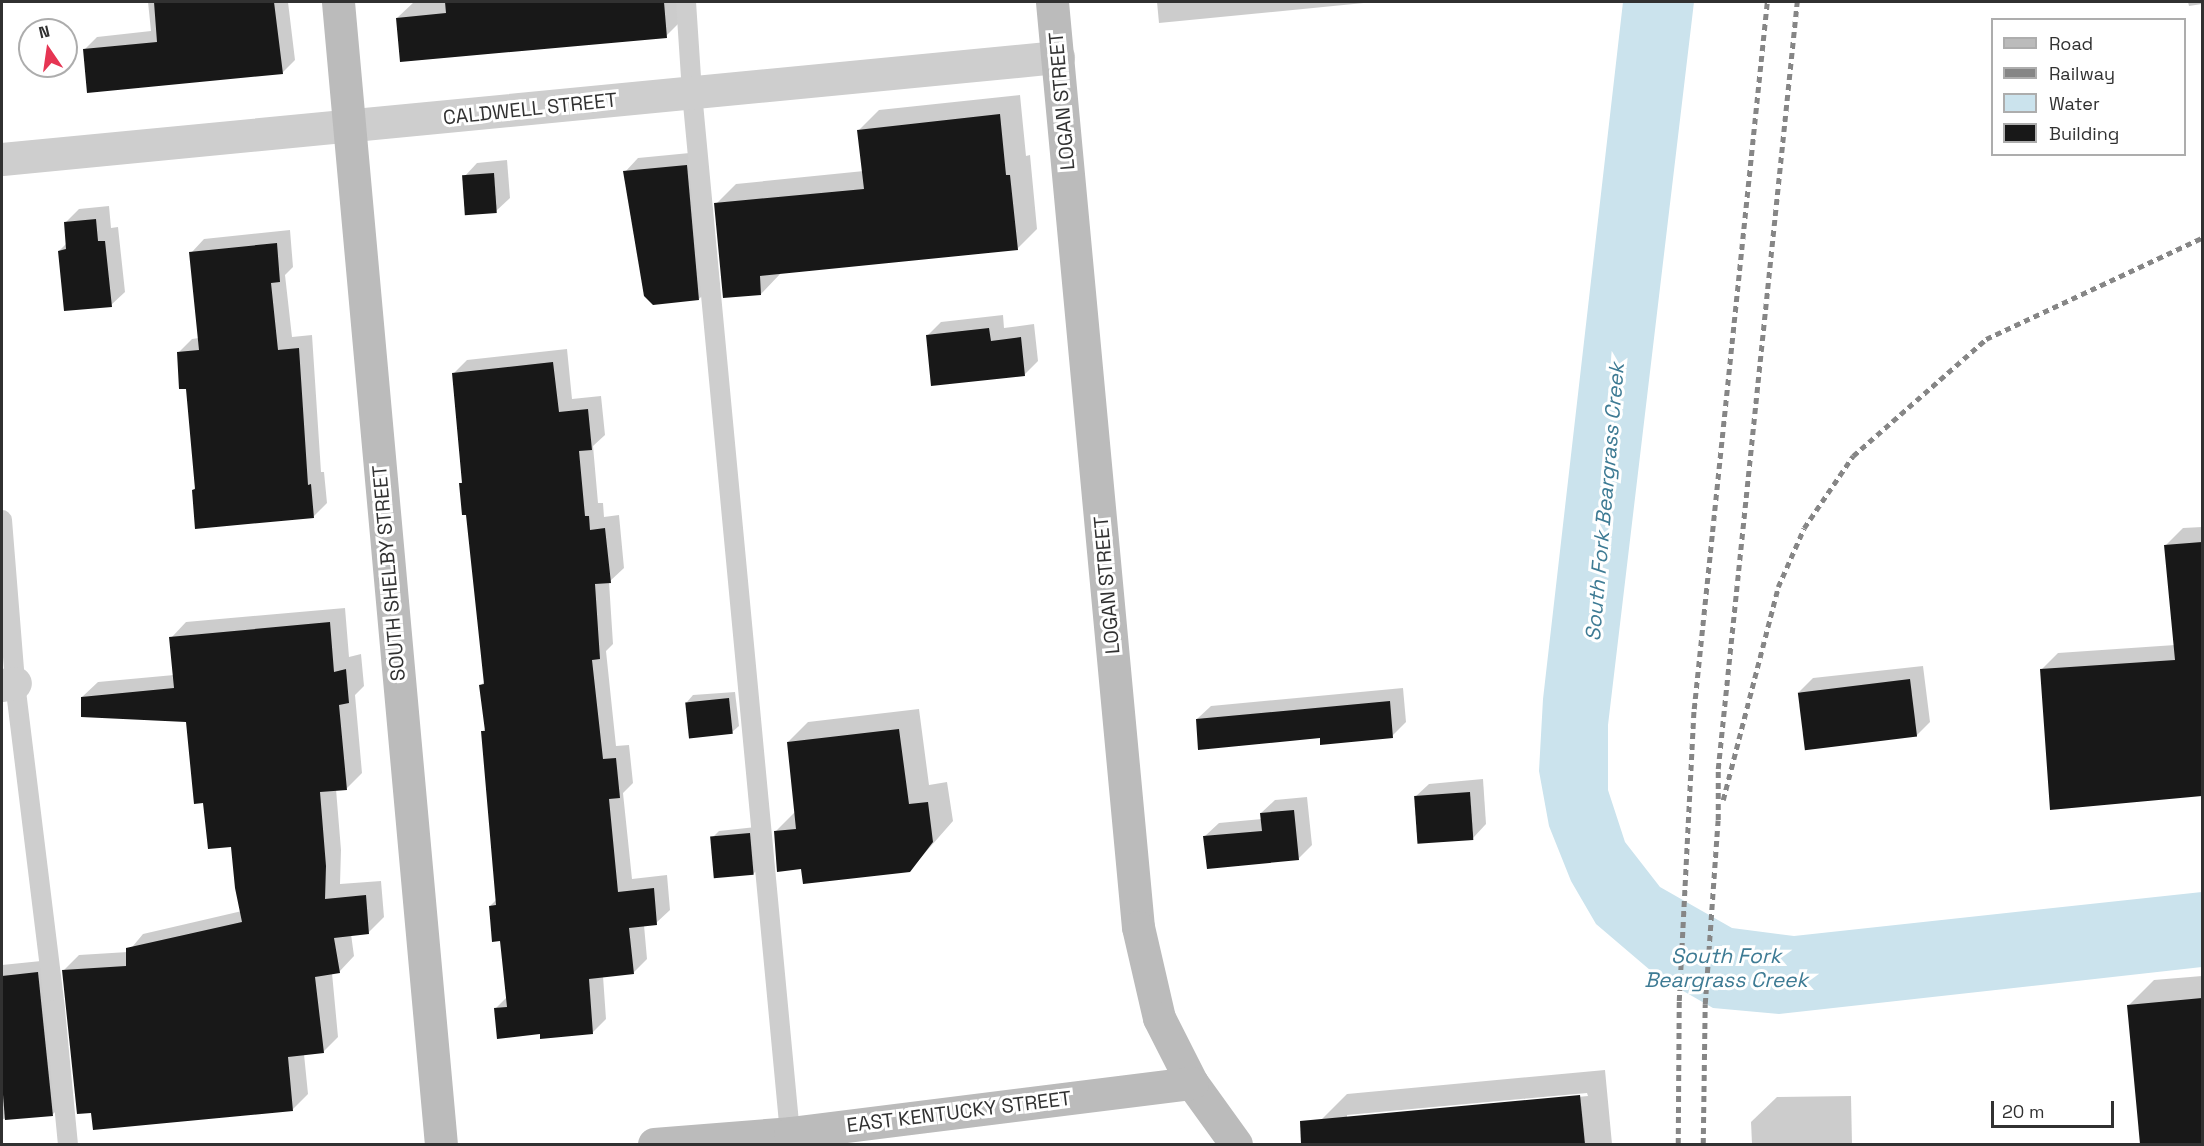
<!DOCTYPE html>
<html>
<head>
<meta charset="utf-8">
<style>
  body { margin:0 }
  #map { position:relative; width:2204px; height:1146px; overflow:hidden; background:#fff; font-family:"Space Grotesk",sans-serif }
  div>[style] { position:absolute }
  .water>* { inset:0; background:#cbe3ed }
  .shadow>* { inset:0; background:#0003 }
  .building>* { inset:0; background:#181818; transform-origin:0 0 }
  .lane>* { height:20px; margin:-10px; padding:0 10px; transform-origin:10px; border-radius:10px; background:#cecece }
  .street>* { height:33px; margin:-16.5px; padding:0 16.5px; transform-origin:16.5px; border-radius:16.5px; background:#cecece }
  .secondary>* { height:33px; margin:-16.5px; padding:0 16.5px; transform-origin:16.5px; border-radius:16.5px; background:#bbb }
  .rail>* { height:4.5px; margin-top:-2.25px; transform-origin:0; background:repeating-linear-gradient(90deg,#868686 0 6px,transparent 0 10.5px) }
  span { translate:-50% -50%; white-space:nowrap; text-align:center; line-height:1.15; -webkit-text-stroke:6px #fff; paint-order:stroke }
  .street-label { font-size:20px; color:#313131 }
  .water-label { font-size:21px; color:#3e7b94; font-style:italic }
  .frame { position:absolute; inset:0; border:3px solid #313131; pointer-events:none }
  .legend { position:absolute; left:1991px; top:18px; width:195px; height:138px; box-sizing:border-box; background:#fff; border:2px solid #adadad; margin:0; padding:8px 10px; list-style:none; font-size:18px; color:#313131 }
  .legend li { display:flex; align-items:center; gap:12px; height:30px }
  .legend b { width:30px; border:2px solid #adadad }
  .north { position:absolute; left:18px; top:18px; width:60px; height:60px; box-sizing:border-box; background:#fff; border:2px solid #adadad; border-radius:50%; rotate:347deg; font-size:16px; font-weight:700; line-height:24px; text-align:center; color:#313131 }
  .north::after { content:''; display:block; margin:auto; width:21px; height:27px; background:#e63553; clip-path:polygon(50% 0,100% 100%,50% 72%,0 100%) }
  .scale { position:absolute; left:1991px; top:1101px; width:123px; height:27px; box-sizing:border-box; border:3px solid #313131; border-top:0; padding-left:8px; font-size:18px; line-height:21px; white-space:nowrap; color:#313131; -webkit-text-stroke:4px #fff; paint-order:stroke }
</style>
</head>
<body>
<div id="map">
  <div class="water">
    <i style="clip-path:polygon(1623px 2px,1694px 2px,1608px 725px,1608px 790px,1625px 842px,1660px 887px,1732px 928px,1794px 936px,2202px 892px,2202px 967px,1779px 1014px,1713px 1008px,1657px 976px,1596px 924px,1571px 881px,1549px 826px,1539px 771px,1543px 699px)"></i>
  </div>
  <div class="shadow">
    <i style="clip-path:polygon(148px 2px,288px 2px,295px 60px,282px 73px,84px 50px,97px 37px,151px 31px)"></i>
    <i style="clip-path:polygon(414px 2px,685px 2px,686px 16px,666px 36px,397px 18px)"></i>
    <i style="clip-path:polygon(1157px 2px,1374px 2px,1159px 23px)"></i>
    <i style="clip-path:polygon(2188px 2px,2202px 2px,2202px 4px,2189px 6px)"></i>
    <i style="clip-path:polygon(1020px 95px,1026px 156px,1030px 155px,1037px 229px,1017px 249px,781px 273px,761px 294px,716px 204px,736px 184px,864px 171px,859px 130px,879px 110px)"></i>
    <i style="clip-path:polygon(700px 152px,713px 285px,699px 299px,625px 172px,638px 158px)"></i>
    <i style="clip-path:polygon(507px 160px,510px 198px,496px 211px,464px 177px,477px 163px)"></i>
    <i style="clip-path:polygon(109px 206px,111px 228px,118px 227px,125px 292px,111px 305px,59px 251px,67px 243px,65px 223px,79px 209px)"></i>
    <i style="clip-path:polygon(290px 230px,293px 267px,285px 275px,292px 337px,312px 335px,321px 472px,324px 472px,327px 503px,314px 516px,193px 490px,196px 487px,187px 387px,178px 353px,192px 339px,199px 338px,191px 253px,204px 239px)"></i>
    <i style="clip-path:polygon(1003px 315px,1004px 328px,1034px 324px,1038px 361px,1024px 375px,927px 336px,941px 322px)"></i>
    <i style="clip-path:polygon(567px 349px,572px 399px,601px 396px,605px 435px,593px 446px,598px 503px,603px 503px,604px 517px,619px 515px,624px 568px,609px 582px,613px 644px,606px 651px,616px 746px,629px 745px,633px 783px,623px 793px,632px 879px,667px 875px,670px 910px,656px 923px,644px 925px,647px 959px,633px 973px,603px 976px,606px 1019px,593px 1032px,541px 1033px,496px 1008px,507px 997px,501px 940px,490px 906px,497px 899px,482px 732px,486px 728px,480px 686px,485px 681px,467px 513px,460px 484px,464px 480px,453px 374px,467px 360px)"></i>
    <i style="clip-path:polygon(2202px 527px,2202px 795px,2052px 809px,2041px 670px,2058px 653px,2175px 645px,2166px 545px,2183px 528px)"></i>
    <i style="clip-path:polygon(345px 608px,349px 657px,361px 654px,364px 686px,355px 695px,362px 773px,347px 788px,336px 789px,341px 850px,340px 884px,381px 881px,384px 917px,368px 933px,351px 934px,354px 956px,339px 972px,332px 973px,338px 1037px,323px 1052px,304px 1054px,308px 1094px,293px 1109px,92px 1111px,64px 970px,79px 955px,128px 952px,143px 934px,242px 911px,232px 846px,205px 801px,187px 720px,82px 697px,98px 682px,174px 675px,171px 638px,186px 622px)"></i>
    <i style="clip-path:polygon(1923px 666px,1930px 722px,1916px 736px,1799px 692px,1813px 678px)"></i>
    <i style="clip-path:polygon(1403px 688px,1406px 722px,1392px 736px,1321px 737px,1197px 719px,1211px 706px)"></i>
    <i style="clip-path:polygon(735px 692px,739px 726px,732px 732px,687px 702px,693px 695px)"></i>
    <i style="clip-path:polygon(919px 709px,929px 785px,947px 782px,953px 821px,909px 871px,802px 868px,775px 832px,796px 811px,788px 742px,808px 722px)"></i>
    <i style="clip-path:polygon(1483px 779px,1486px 824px,1473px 838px,1415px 797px,1429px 784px)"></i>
    <i style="clip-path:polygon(1307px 797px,1312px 845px,1298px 859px,1205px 836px,1219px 823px,1262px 819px,1261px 813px,1275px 800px)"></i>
    <i style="clip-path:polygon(756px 827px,760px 867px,753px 874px,712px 838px,719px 831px)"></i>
    <i style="clip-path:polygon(51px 960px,66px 1101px,53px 1114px,3px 1119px,2px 1122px,2px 965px)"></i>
    <i style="clip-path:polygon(2202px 976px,2202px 1144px,2142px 1144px,2128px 1006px,2154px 980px)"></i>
    <i style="clip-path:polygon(evenodd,1605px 1070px,1612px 1144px,1324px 1144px,1321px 1120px,1347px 1094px,1605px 1070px,1587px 1093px,1588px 1096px,1347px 1118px,1347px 1115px,1587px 1093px)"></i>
    <i style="clip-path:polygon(1851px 1096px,1852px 1144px,1752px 1144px,1751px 1122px,1777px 1097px)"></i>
  </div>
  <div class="building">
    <i style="clip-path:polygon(154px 2px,274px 2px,283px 74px,87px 93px,83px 49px,157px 42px)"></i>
    <i style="clip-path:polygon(445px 2px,664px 2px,667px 38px,400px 62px,396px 18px,446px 13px)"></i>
    <i style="clip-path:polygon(1000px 114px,1006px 175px,1010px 175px,1018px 250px,760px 276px,761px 295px,723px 298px,714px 203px,864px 189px,857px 130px)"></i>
    <i style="clip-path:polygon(687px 165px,699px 300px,653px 305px,644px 296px,623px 171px)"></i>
    <i style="left:494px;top:173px;width:40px;height:32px;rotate:86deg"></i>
    <i style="clip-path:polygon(96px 219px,98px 241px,105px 241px,112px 307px,64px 311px,58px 251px,66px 249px,64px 222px)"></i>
    <i style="clip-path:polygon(277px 243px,280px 282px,271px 283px,278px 350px,299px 348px,308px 485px,311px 484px,314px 518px,195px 529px,192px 490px,195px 489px,186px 389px,179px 389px,177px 352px,199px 350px,189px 252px)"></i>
    <i style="clip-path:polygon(989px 328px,991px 341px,1021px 337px,1025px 376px,931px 386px,926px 335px)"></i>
    <i style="clip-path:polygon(553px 362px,559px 412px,588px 409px,592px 450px,579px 451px,585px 516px,589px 516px,590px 530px,605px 528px,611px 583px,595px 584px,600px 659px,592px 660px,603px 759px,616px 758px,620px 798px,609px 799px,618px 892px,654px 888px,657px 925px,629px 928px,634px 974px,589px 979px,593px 1034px,540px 1039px,540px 1034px,497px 1039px,494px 1008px,507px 1007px,500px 941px,492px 942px,489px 906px,496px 905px,481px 731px,485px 731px,479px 685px,484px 684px,466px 515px,462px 515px,459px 483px,462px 483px,452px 373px)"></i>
    <i style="clip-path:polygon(2202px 542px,2202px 796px,2050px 810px,2040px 669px,2175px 660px,2164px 545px)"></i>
    <i style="clip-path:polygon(330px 622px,334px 672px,346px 669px,349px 703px,339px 705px,347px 790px,320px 792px,326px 866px,325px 899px,366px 895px,369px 934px,334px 938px,340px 973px,315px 977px,324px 1053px,288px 1057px,293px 1111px,93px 1130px,91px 1113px,77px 1114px,62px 970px,126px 966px,126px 948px,242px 922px,235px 888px,231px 847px,208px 849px,203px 803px,194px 804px,186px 722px,81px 717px,81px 697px,174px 688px,169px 637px)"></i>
    <i style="left:1910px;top:679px;width:58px;height:113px;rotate:83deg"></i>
    <i style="left:729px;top:698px;width:36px;height:44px;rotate:84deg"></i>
    <i style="clip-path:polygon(1390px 701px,1393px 738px,1320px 745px,1320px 738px,1198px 750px,1196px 719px)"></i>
    <i style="clip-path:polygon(899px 729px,909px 804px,928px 802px,933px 842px,910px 872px,803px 884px,801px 869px,777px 872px,774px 831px,796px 829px,787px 742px)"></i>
    <i style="left:1470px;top:792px;width:48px;height:56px;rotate:86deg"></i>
    <i style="clip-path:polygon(1294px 810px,1299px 860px,1207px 869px,1203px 836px,1262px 831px,1260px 813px)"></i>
    <i style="left:750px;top:833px;width:42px;height:40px;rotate:85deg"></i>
    <i style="clip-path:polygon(38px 972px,53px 1116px,5px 1120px,2px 1082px,2px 976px)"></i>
    <i style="clip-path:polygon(2202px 998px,2202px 1144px,2140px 1144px,2127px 1005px)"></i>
    <i style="clip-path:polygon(1580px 1095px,1585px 1144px,1301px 1144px,1300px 1121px)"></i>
  </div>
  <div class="lane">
    <i style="left:686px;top:2px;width:91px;rotate:86.2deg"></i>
    <i style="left:692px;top:93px;width:1045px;rotate:84.62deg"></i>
    <i style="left:2px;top:520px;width:164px;rotate:85.4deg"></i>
    <i style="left:15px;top:683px;width:329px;rotate:83deg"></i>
    <i style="left:55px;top:1010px;width:135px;rotate:84.5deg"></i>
  </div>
  <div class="street">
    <i style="left:2px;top:159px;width:1061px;rotate:-5.52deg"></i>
    <i style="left:2px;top:685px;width:13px;rotate:-9deg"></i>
  </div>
  <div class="secondary">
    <i style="left:338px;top:2px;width:1147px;rotate:84.85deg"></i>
    <i style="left:1052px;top:2px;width:929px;rotate:84.69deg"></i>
    <i style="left:1138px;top:927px;width:93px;rotate:77deg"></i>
    <i style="left:1159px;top:1018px;width:73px;rotate:63.1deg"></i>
    <i style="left:1192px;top:1083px;width:75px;rotate:54.2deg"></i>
    <i style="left:654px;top:1144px;width:136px;rotate:-4.6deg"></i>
    <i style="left:790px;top:1133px;width:405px;rotate:-7.1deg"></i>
  </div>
  <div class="rail">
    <i style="left:1723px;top:800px;width:220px;rotate:-75.5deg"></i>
    <i style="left:1778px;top:587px;width:64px;rotate:-66.2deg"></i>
    <i style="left:1804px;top:528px;width:87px;rotate:-55.8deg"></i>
    <i style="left:1853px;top:456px;width:177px;rotate:-41.3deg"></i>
    <i style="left:1986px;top:339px;width:238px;rotate:-25.1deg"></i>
    <i style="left:1678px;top:1144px;width:143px;rotate:-89.6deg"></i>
    <i style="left:1679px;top:1001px;width:292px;rotate:-87.1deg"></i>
    <i style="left:1694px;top:709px;width:711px;rotate:-84.1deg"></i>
    <i style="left:1703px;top:1144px;width:140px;rotate:-89.2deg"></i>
    <i style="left:1705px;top:1004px;width:184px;rotate:-86deg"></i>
    <i style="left:1718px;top:820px;width:51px;rotate:-90deg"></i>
    <i style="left:1718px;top:769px;width:771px;rotate:-84.12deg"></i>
  </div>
  <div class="street-label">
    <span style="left:1062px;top:101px;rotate:-95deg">LOGAN STREET</span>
    <span style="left:530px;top:109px;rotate:-6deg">CALDWELL STREET</span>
    <span style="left:389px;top:573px;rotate:-95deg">SOUTH SHELBY STREET</span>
    <span style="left:1107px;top:585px;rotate:-95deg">LOGAN STREET</span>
    <span style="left:959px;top:1112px;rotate:-7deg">EAST KENTUCKY STREET</span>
  </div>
  <div class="water-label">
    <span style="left:1605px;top:502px;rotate:-85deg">South Fork Beargrass Creek</span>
    <span style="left:1726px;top:968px">South Fork<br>Beargrass Creek</span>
  </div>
  <div class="frame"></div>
  <ul class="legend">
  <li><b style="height:8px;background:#bbb"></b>Road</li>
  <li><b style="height:8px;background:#868686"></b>Railway</li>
  <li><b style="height:16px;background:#cbe3ed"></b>Water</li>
  <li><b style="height:16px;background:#181818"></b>Building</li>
  </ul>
  <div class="north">N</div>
  <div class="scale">20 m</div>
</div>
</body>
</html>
